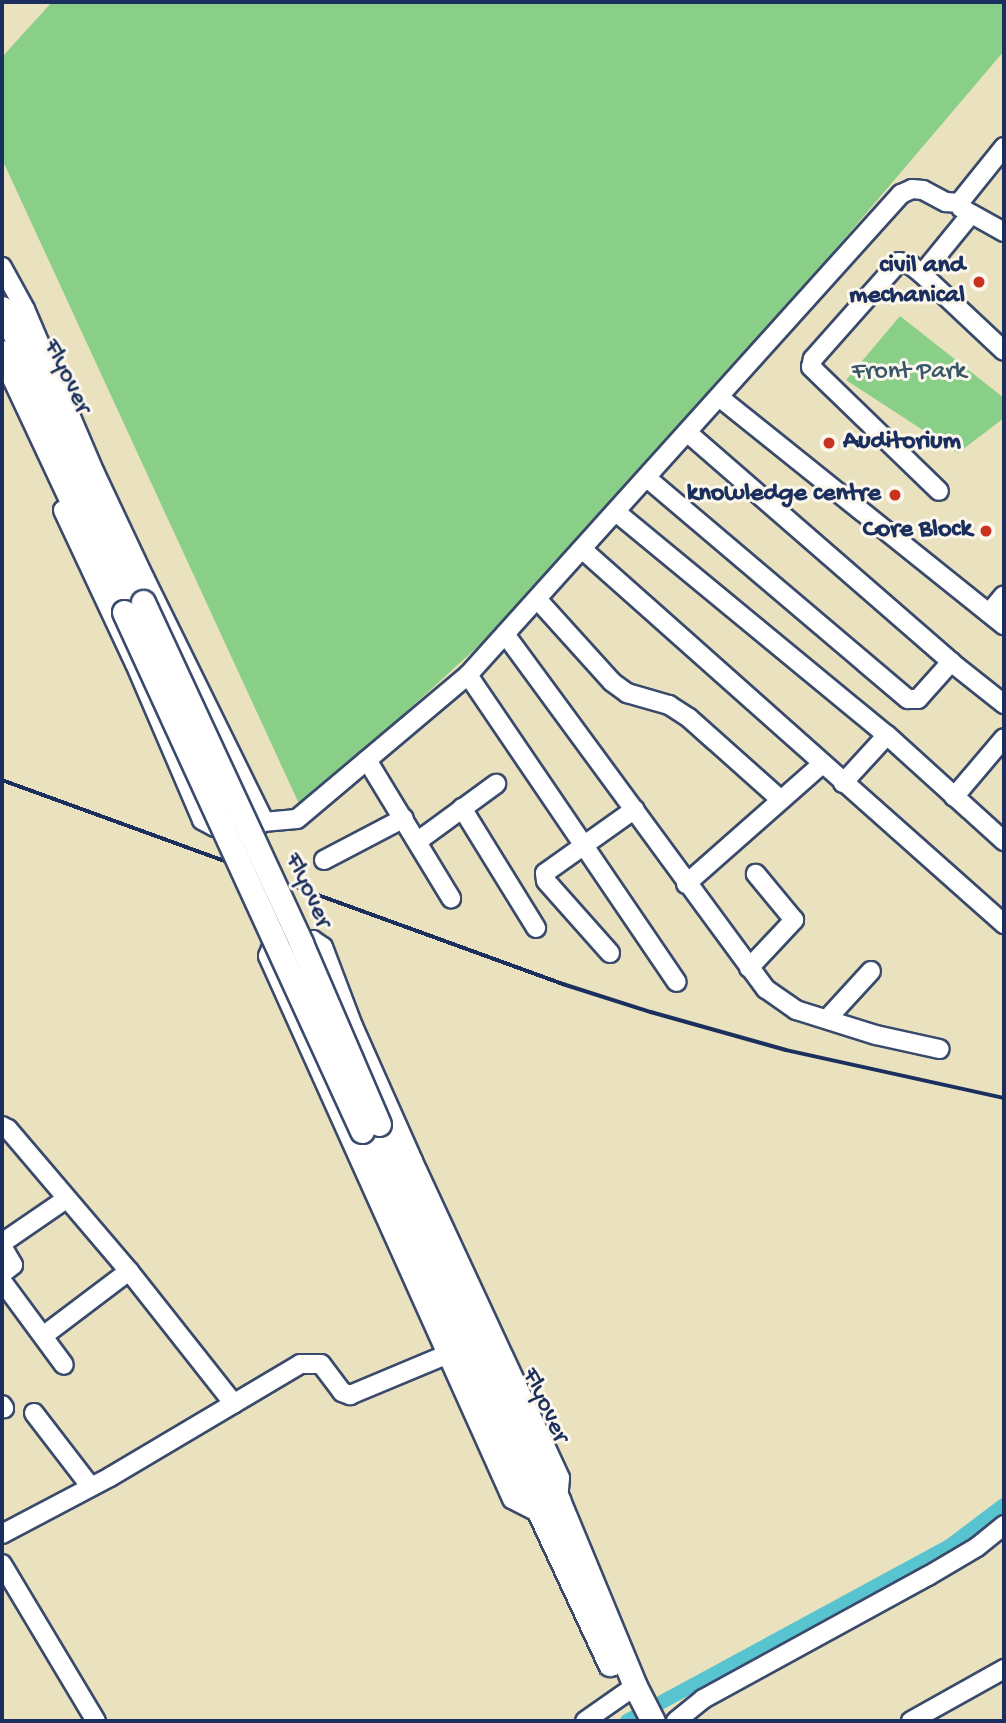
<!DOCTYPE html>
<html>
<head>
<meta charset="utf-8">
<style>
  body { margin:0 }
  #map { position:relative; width:1006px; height:1723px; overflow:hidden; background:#eae1be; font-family:"Gochi Hand",sans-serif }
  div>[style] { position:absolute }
  .green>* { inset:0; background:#8acf88 }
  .canal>* { height:14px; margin:-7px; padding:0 7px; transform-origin:7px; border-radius:7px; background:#58c4d0 }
  .roads { filter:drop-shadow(2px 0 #3a4a6c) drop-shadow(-2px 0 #3a4a6c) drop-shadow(0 2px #3a4a6c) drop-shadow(0 -2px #3a4a6c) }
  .minor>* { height:18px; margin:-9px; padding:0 9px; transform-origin:9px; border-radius:9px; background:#fff }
  .major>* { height:23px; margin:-11.5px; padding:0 11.5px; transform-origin:11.5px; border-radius:11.5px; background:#fff }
  .rail>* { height:3.5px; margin:-1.75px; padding:0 1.75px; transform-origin:1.75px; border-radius:1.75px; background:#1b2f5e }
  .bridges { filter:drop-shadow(2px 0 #3a4a6c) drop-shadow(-2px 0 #3a4a6c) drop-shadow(0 2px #3a4a6c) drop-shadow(0 -2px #3a4a6c) }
  .major-bridge>* { height:23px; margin:-11.5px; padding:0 11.5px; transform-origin:11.5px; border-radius:11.5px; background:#fff }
  .dots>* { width:19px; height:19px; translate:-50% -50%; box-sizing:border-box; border:4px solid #fbf7ec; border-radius:50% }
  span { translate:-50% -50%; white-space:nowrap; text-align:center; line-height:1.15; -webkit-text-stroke:6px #fbf7ec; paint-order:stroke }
  .poi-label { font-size:26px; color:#1b2f5e; font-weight:700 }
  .right { translate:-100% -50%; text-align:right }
  .left { translate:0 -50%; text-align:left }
  .park-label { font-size:26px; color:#375768 }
  .street-label { font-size:26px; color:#1b2f5e }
  .frame { position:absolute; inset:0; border:4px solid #1b2f5e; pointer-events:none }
</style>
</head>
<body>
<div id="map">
  <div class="green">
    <i style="clip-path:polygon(52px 2px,1004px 2px,1004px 51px,704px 404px,508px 619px,301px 808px,2px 159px,2px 57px)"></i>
    <i style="clip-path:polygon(900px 316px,1004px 398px,1004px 418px,958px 453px,846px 380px)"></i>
  </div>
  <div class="canal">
    <i style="left:627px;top:1721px;width:365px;rotate:-28.5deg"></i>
    <i style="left:948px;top:1547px;width:70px;rotate:-36.9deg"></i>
  </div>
  <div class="roads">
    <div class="minor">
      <i style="left:961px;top:208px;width:49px;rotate:29.2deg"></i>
      <i style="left:971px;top:214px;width:77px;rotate:129.2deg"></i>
      <i style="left:922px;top:274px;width:112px;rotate:43.2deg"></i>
      <i style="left:2px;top:267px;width:48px;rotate:61.3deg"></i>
      <i style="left:25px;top:309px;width:178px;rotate:66.9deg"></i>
      <i style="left:95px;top:473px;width:115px;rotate:64.8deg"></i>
      <i style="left:144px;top:577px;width:267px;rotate:63.8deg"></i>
      <i style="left:262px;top:817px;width:9px;rotate:111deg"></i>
      <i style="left:259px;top:825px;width:44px;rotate:177.4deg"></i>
      <i style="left:215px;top:827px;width:15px;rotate:-152deg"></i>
      <i style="left:202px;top:820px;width:170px;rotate:-113.2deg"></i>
      <i style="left:135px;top:664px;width:170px;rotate:-115.1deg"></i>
      <i style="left:922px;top:274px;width:14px;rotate:-141deg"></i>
      <i style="left:911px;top:265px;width:12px;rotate:-166deg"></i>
      <i style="left:899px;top:262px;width:130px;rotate:131.6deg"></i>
      <i style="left:813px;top:359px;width:8px;rotate:104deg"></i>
      <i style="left:811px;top:367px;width:178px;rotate:44.1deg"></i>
      <i style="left:719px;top:397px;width:365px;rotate:38.7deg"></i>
      <i style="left:688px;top:433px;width:349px;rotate:41deg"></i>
      <i style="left:951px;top:662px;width:68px;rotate:38.4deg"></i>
      <i style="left:647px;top:478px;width:342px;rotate:40.3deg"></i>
      <i style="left:908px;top:699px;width:10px"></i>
      <i style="left:918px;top:699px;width:50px;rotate:-48.3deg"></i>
      <i style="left:616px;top:512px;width:351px;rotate:39.5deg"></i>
      <i style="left:887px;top:735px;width:158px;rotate:42.2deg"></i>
      <i style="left:582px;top:549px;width:565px;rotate:41.63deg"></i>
      <i style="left:538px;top:600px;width:110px;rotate:47.9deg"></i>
      <i style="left:612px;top:682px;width:19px;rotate:36deg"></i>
      <i style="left:627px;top:693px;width:44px;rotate:15.9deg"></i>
      <i style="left:669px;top:705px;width:24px;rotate:33deg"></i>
      <i style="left:689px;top:718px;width:123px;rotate:41.7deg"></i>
      <i style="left:989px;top:613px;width:23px;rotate:-50deg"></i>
      <i style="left:505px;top:634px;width:441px;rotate:53.7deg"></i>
      <i style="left:766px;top:989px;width:37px;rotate:35deg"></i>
      <i style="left:796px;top:1010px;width:84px;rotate:17.4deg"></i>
      <i style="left:876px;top:1035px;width:65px;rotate:12.5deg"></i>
      <i style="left:468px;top:675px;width:371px;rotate:55.8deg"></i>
      <i style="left:367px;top:760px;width:162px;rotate:58.7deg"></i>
      <i style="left:843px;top:783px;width:65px;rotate:-47.5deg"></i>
      <i style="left:954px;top:797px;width:77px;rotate:-49.7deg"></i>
      <i style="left:462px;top:808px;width:141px;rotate:58.3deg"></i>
      <i style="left:263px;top:822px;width:34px;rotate:-5deg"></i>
      <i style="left:297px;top:819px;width:224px;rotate:-40.1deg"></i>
      <i style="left:468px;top:675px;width:647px;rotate:-48.01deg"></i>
      <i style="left:901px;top:194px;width:12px;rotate:-24deg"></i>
      <i style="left:912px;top:189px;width:11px;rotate:5deg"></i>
      <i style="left:923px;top:190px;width:26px;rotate:28deg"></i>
      <i style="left:946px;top:202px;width:13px;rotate:4deg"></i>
      <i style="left:959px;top:203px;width:72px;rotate:-51.2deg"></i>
      <i style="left:418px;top:841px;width:97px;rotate:-36.2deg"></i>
      <i style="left:324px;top:860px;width:90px;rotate:-27.7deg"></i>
      <i style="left:686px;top:884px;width:181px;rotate:-41.4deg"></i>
      <i style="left:610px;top:953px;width:96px;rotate:-131.6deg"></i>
      <i style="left:546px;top:881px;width:8px;rotate:-97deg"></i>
      <i style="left:545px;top:873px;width:110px;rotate:-35.4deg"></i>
      <i style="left:749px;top:968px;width:66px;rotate:-46.8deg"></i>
      <i style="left:794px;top:920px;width:60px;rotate:-129.6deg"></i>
      <i style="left:827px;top:1019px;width:65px;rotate:-47.5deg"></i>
      <i style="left:2px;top:1126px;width:7px;rotate:27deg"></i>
      <i style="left:8px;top:1129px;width:187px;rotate:49.6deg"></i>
      <i style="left:129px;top:1271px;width:169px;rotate:51.7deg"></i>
      <i style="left:2px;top:1243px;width:78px;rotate:-34.5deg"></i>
      <i style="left:2px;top:1246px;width:22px;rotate:60deg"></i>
      <i style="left:13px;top:1265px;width:14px;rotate:141deg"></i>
      <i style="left:2px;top:1281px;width:104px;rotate:53.6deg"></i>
      <i style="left:43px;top:1336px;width:108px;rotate:-37.1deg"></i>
      <i style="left:2px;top:1405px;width:4px;rotate:56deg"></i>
      <i style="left:34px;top:1413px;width:93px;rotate:52.4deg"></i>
      <i style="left:539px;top:1513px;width:30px;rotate:-153deg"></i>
      <i style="left:512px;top:1499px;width:595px;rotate:-114.2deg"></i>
      <i style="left:268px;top:956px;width:8px;rotate:-67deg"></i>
      <i style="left:271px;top:949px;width:43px;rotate:-12.1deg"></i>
      <i style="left:313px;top:940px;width:12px;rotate:35deg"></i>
      <i style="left:323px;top:947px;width:85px;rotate:69.2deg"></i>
      <i style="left:353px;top:1026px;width:148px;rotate:66deg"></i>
      <i style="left:413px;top:1161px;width:349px;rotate:65.1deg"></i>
      <i style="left:560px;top:1478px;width:22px;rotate:95deg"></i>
      <i style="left:2px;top:1534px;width:122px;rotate:-27.8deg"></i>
      <i style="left:110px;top:1477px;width:221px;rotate:-30.7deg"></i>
      <i style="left:300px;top:1364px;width:21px"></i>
      <i style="left:321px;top:1364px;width:35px;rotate:53deg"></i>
      <i style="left:342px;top:1392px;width:9px;rotate:21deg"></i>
      <i style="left:350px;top:1395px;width:106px;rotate:-22.7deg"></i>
      <i style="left:2px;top:1564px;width:183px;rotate:59.1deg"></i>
      <i style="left:585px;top:1721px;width:61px;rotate:-35deg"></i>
      <i style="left:676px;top:1721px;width:35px;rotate:-39deg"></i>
      <i style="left:703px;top:1699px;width:256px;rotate:-28.7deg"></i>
      <i style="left:928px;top:1576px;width:57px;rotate:-30.6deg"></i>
      <i style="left:977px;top:1547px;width:35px;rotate:-39deg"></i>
      <i style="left:911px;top:1721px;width:107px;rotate:-29.2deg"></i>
    </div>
    <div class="major">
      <i style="left:2px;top:308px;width:326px;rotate:64.4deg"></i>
      <i style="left:2px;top:352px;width:287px;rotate:64.9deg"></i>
      <i style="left:379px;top:1124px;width:416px;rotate:64.5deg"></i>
      <i style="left:558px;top:1500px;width:201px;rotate:67.5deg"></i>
      <i style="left:635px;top:1686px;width:39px;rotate:63deg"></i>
      <i style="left:362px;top:1131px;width:588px;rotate:65.05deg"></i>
    </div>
  </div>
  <div class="rail">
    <i style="left:2px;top:780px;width:597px;rotate:19.98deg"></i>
    <i style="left:563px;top:984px;width:92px;rotate:17.7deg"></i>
    <i style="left:651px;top:1012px;width:140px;rotate:15.7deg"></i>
    <i style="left:786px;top:1050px;width:223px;rotate:12.4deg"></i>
  </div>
  <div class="bridges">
    <div class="major-bridge">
      <i style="left:143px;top:602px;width:376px;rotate:65.1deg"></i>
      <i style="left:301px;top:943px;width:197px;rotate:66.7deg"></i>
      <i style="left:124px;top:612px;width:571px;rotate:65.37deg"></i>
    </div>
  </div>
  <div class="dots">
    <i style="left:979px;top:282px;background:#c8321e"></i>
    <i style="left:829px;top:443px;background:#c8321e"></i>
    <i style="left:895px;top:495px;background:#c8321e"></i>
    <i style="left:986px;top:531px;background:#c8321e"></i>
  </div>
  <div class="poi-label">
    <span class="right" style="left:965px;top:282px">civil and<br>mechanical</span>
    <span class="left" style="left:843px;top:443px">Auditorium</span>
    <span class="right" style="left:881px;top:495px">knowledge centre</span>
    <span class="right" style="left:972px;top:531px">Core Block</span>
  </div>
  <div class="park-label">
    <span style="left:909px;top:373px">Front Park</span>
  </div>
  <div class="street-label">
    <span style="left:66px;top:377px;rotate:64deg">Flyover</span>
    <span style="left:307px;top:891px;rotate:65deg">Flyover</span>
    <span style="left:544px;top:1406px;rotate:65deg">Flyover</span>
  </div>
  <div class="frame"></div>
</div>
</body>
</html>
